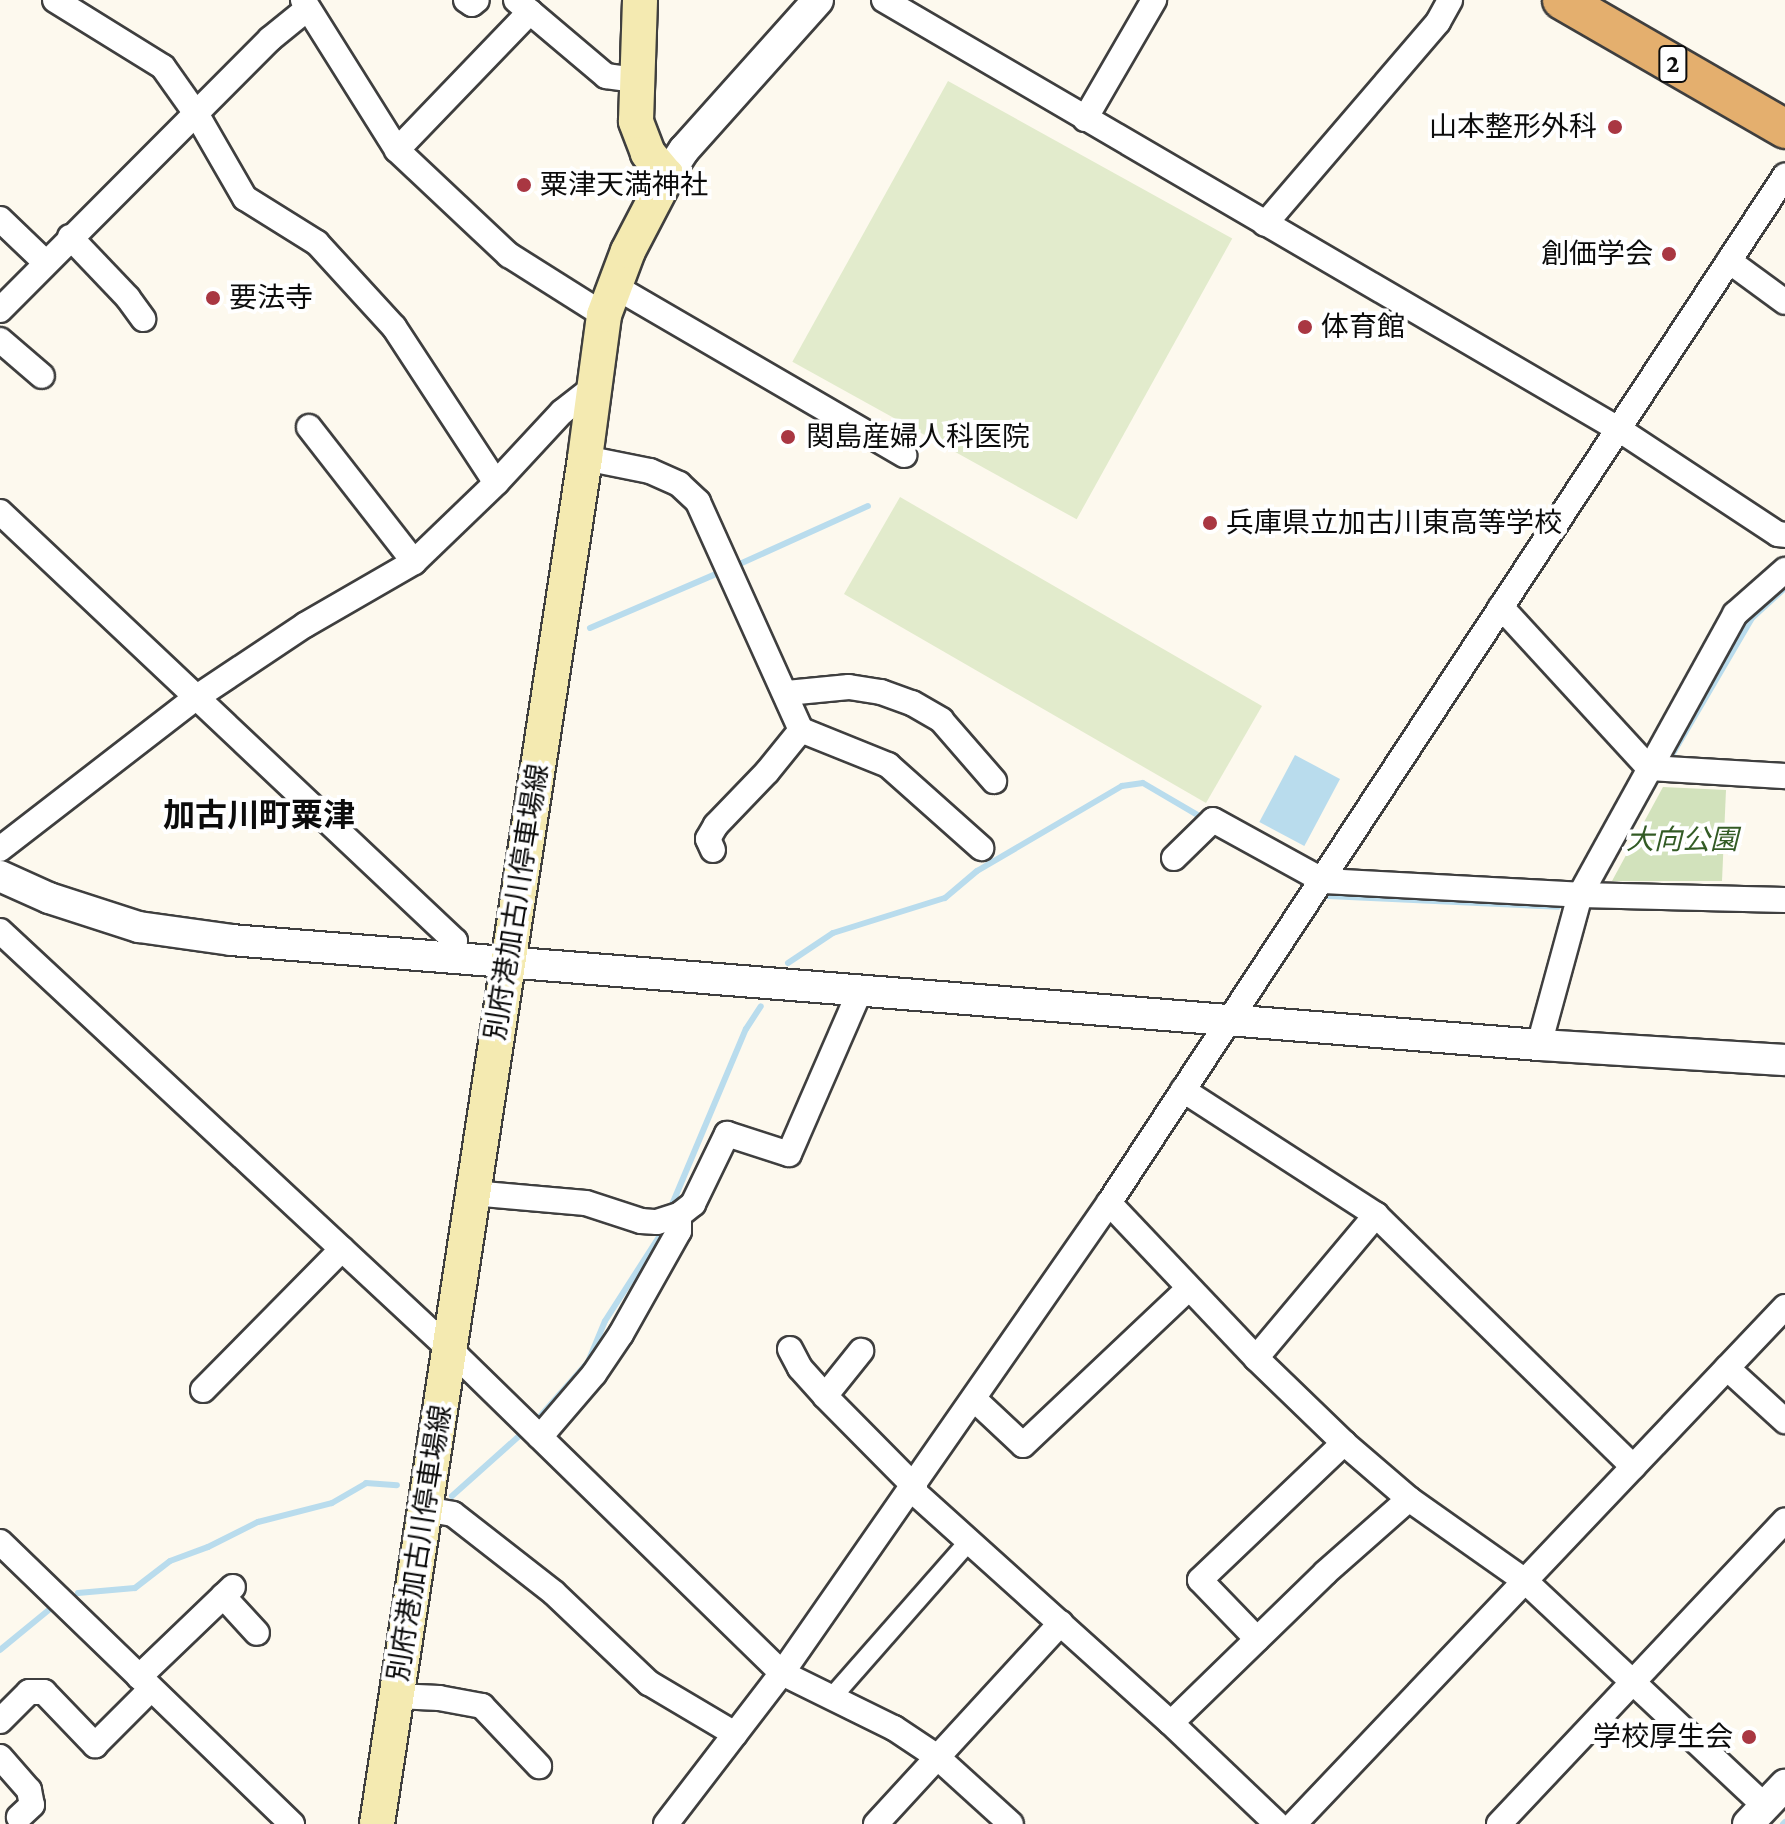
<!DOCTYPE html>
<html>
<head>
<meta charset="utf-8">
<style>
  body { margin:0 }
  #map { position:relative; width:1785px; height:1824px; overflow:hidden; background:#fdf9ee; font-family:"Crimson Pro","Noto Sans JP",serif }
  div>[style] { position:absolute }
  .green>* { inset:0; background:#d2e2bc }
  .pitch>* { inset:0; background:#e2ebcc; transform-origin:0 0 }
  .water>* { inset:0; background:#b9dced; transform-origin:0 0 }
  .stream>* { height:6px; margin:-3px; padding:0 3px; transform-origin:3px; border-radius:3px; background:#b9dced }
  .roads { filter:drop-shadow(2px 0 #3f3f3f) drop-shadow(-2px 0 #3f3f3f) drop-shadow(0 2px #3f3f3f) drop-shadow(0 -2px #3f3f3f) }
  .pedestrian>* { height:18px; margin:-9px; padding:0 9px; transform-origin:9px; border-radius:9px; background:#fff }
  .minor>* { height:24px; margin:-12px; padding:0 12px; transform-origin:12px; border-radius:12px; background:#fff }
  .tertiary>* { height:30px; margin:-15px; padding:0 15px; transform-origin:15px; border-radius:15px; background:#fff }
  .secondary>* { height:34px; margin:-17px; padding:0 17px; transform-origin:17px; border-radius:17px; background:#f4eab1 }
  .trunk>* { height:38px; margin:-19px; padding:0 19px; transform-origin:19px; border-radius:19px; background:#e4af6e }
  .dots>* { width:22px; height:22px; translate:-50% -50%; box-sizing:border-box; border:4px solid #fff; border-radius:50% }
  span { translate:-50% -50%; white-space:nowrap; text-align:center; line-height:1.15; -webkit-text-stroke:8px #fff; paint-order:stroke }
  .shield-label span { padding:2px 6px; background:#fff; border:2px solid; border-radius:6px; -webkit-text-stroke-width:0 }
  .shield-label { font-size:26px; color:#0c0c0c; font-weight:700 }
  .poi-label { font-size:28px; color:#0c0c0c }
  .right { translate:-100% -50%; text-align:right }
  .left { translate:0 -50%; text-align:left }
  .park-label { font-size:28px; color:#335b25; font-style:italic }
  .street-label { font-size:28px; color:#0c0c0c }
  .quarter-label { font-size:32px; color:#0c0c0c; font-weight:700 }
</style>
</head>
<body>
<div id="map">
  <div class="green">
    <i style="clip-path:polygon(1663px 787px,1726px 790px,1722px 881px,1612px 881px)"></i>
  </div>
  <div class="pitch">
    <i style="left:948px;top:81px;width:325px;height:321px;rotate:29deg"></i>
    <i style="left:900px;top:497px;width:418px;height:112px;rotate:30deg"></i>
  </div>
  <div class="water">
    <i style="left:1295px;top:755px;width:51px;height:76px;rotate:28deg"></i>
  </div>
  <div class="stream">
    <i style="left:733px;top:567px;width:148px;rotate:-24.3deg"></i>
    <i style="left:590px;top:628px;width:145px;rotate:-23.2deg"></i>
    <i style="left:1669px;top:760px;width:164px;rotate:-59.7deg"></i>
    <i style="left:1752px;top:618px;width:45px;rotate:-42.3deg"></i>
    <i style="left:1639px;top:812px;width:37px;rotate:-61deg"></i>
    <i style="left:1328px;top:896px;width:230px;rotate:2.7deg"></i>
    <i style="left:788px;top:963px;width:54px;rotate:-33.7deg"></i>
    <i style="left:833px;top:933px;width:117px;rotate:-17.4deg"></i>
    <i style="left:945px;top:898px;width:42px;rotate:-40.2deg"></i>
    <i style="left:977px;top:871px;width:168px;rotate:-30.4deg"></i>
    <i style="left:1122px;top:786px;width:21px;rotate:-8deg"></i>
    <i style="left:1143px;top:783px;width:67px;rotate:30.4deg"></i>
    <i style="left:671px;top:1207px;width:193px;rotate:-67.2deg"></i>
    <i style="left:746px;top:1029px;width:27px;rotate:-57deg"></i>
    <i style="left:537px;top:1420px;width:77px;rotate:-48.7deg"></i>
    <i style="left:588px;top:1362px;width:44px;rotate:-67.5deg"></i>
    <i style="left:605px;top:1321px;width:109px;rotate:-57.3deg"></i>
    <i style="left:452px;top:1496px;width:90px;rotate:-41.8deg"></i>
    <i style="left:78px;top:1593px;width:57px;rotate:-5deg"></i>
    <i style="left:135px;top:1588px;width:44px;rotate:-37.6deg"></i>
    <i style="left:170px;top:1561px;width:40px;rotate:-20.2deg"></i>
    <i style="left:208px;top:1547px;width:56px;rotate:-26.6deg"></i>
    <i style="left:258px;top:1522px;width:76px;rotate:-14.4deg"></i>
    <i style="left:332px;top:1503px;width:39px;rotate:-30deg"></i>
    <i style="left:366px;top:1483px;width:31px;rotate:4deg"></i>
    <i style="left:0;top:1650px;width:65px;rotate:-39.4deg"></i>
    <i style="left:1783px;top:1824px;width:3px;rotate:-45deg"></i>
  </div>
  <div class="roads">
    <div class="pedestrian">
      <i style="left:833px;top:1696px;width:206px;rotate:-48.7deg"></i>
    </div>
    <div class="minor">
      <i style="left:55px;top:0;width:127px;rotate:31.8deg"></i>
      <i style="left:163px;top:67px;width:59px;rotate:54.7deg"></i>
      <i style="left:197px;top:115px;width:96px;rotate:60deg"></i>
      <i style="left:245px;top:198px;width:85px;rotate:32deg"></i>
      <i style="left:317px;top:243px;width:114px;rotate:47.5deg"></i>
      <i style="left:394px;top:327px;width:186px;rotate:56.8deg"></i>
      <i style="left:496px;top:483px;width:97px;rotate:-47.1deg"></i>
      <i style="left:562px;top:412px;width:39px;rotate:-38deg"></i>
      <i style="left:303px;top:0;width:177px;rotate:57.9deg"></i>
      <i style="left:397px;top:150px;width:154px;rotate:43.2deg"></i>
      <i style="left:509px;top:255px;width:112px;rotate:32.3deg"></i>
      <i style="left:466px;top:0;width:7px;rotate:34deg"></i>
      <i style="left:472px;top:4px;width:6px;rotate:-39deg"></i>
      <i style="left:516px;top:0;width:118px;rotate:40.2deg"></i>
      <i style="left:606px;top:76px;width:30px;rotate:8deg"></i>
      <i style="left:884px;top:0;width:852px;rotate:30.3deg"></i>
      <i style="left:1620px;top:430px;width:189px;rotate:33.4deg"></i>
      <i style="left:1778px;top:534px;width:7px;rotate:8deg"></i>
      <i style="left:1085px;top:119px;width:138px;rotate:-59.9deg"></i>
      <i style="left:397px;top:150px;width:192px;rotate:-46.1deg"></i>
      <i style="left:0;top:219px;width:62px;rotate:43.7deg"></i>
      <i style="left:1265px;top:224px;width:266px;rotate:-49.4deg"></i>
      <i style="left:1438px;top:22px;width:25px;rotate:-61deg"></i>
      <i style="left:70px;top:237px;width:84px;rotate:46.4deg"></i>
      <i style="left:128px;top:298px;width:26px;rotate:54deg"></i>
      <i style="left:1729px;top:261px;width:69px;rotate:36.2deg"></i>
      <i style="left:614px;top:286px;width:336px;rotate:30.2deg"></i>
      <i style="left:0;top:310px;width:383px;rotate:-45.1deg"></i>
      <i style="left:270px;top:39px;width:48px;rotate:-39deg"></i>
      <i style="left:0;top:340px;width:55px;rotate:40.6deg"></i>
      <i style="left:309px;top:427px;width:171px;rotate:52.1deg"></i>
      <i style="left:585px;top:458px;width:66px;rotate:11.3deg"></i>
      <i style="left:650px;top:471px;width:32px;rotate:24deg"></i>
      <i style="left:679px;top:484px;width:26px;rotate:43deg"></i>
      <i style="left:698px;top:502px;width:250px;rotate:65.7deg"></i>
      <i style="left:801px;top:730px;width:54px;rotate:129deg"></i>
      <i style="left:767px;top:772px;width:74px;rotate:133.9deg"></i>
      <i style="left:716px;top:825px;width:16px;rotate:120deg"></i>
      <i style="left:708px;top:839px;width:12px;rotate:66deg"></i>
      <i style="left:0;top:512px;width:625px;rotate:43.32deg"></i>
      <i style="left:455px;top:941px;width:16px;rotate:97deg"></i>
      <i style="left:1501px;top:607px;width:219px;rotate:47.4deg"></i>
      <i style="left:1649px;top:768px;width:136px;rotate:3.4deg"></i>
      <i style="left:787px;top:693px;width:62px;rotate:-5.5deg"></i>
      <i style="left:849px;top:687px;width:32px;rotate:9deg"></i>
      <i style="left:881px;top:692px;width:33px;rotate:20deg"></i>
      <i style="left:912px;top:703px;width:34px;rotate:30deg"></i>
      <i style="left:941px;top:720px;width:81px;rotate:49deg"></i>
      <i style="left:801px;top:730px;width:94px;rotate:21.9deg"></i>
      <i style="left:888px;top:765px;width:125px;rotate:41.7deg"></i>
      <i style="left:0;top:849px;width:249px;rotate:-37.7deg"></i>
      <i style="left:197px;top:697px;width:130px;rotate:-33.7deg"></i>
      <i style="left:305px;top:625px;width:126px;rotate:-30deg"></i>
      <i style="left:414px;top:562px;width:114px;rotate:-43.9deg"></i>
      <i style="left:1174px;top:858px;width:54px;rotate:-44.3deg"></i>
      <i style="left:1213px;top:820px;width:127px;rotate:28.8deg"></i>
      <i style="left:1324px;top:881px;width:256px;rotate:3.1deg"></i>
      <i style="left:1580px;top:895px;width:205px;rotate:1.4deg"></i>
      <i style="left:0;top:931px;width:625px;rotate:42.93deg"></i>
      <i style="left:458px;top:1357px;width:453px;rotate:44.3deg"></i>
      <i style="left:782px;top:1673px;width:125px;rotate:26.2deg"></i>
      <i style="left:894px;top:1728px;width:50px;rotate:33.7deg"></i>
      <i style="left:936px;top:1756px;width:101px;rotate:42.2deg"></i>
      <i style="left:1539px;top:1045px;width:156px;rotate:-74.7deg"></i>
      <i style="left:1580px;top:895px;width:321px;rotate:-61.1deg"></i>
      <i style="left:1735px;top:614px;width:67px;rotate:-41.3deg"></i>
      <i style="left:1183px;top:1090px;width:230px;rotate:32.9deg"></i>
      <i style="left:1376px;top:1215px;width:360px;rotate:44.4deg"></i>
      <i style="left:472px;top:1193px;width:114px;rotate:5deg"></i>
      <i style="left:586px;top:1203px;width:58px;rotate:18.1deg"></i>
      <i style="left:641px;top:1221px;width:16px;rotate:4deg"></i>
      <i style="left:657px;top:1222px;width:23px;rotate:-18deg"></i>
      <i style="left:679px;top:1215px;width:18px;rotate:-38deg"></i>
      <i style="left:693px;top:1204px;width:78px;rotate:-64.1deg"></i>
      <i style="left:727px;top:1134px;width:65px;rotate:17.9deg"></i>
      <i style="left:789px;top:1154px;width:178px;rotate:-66.5deg"></i>
      <i style="left:1109px;top:1203px;width:214px;rotate:46.5deg"></i>
      <i style="left:1256px;top:1358px;width:122px;rotate:44deg"></i>
      <i style="left:1344px;top:1443px;width:86px;rotate:40.7deg"></i>
      <i style="left:1409px;top:1499px;width:141px;rotate:35.2deg"></i>
      <i style="left:1524px;top:1580px;width:330px;rotate:43.2deg"></i>
      <i style="left:790px;top:1349px;width:21px;rotate:62deg"></i>
      <i style="left:800px;top:1368px;width:38px;rotate:48deg"></i>
      <i style="left:825px;top:1396px;width:128px;rotate:45.3deg"></i>
      <i style="left:1256px;top:1358px;width:187px;rotate:-50deg"></i>
      <i style="left:1727px;top:1368px;width:79px;rotate:42.4deg"></i>
      <i style="left:203px;top:1390px;width:198px;rotate:-45.4deg"></i>
      <i style="left:825px;top:1396px;width:58px;rotate:-51.3deg"></i>
      <i style="left:974px;top:1399px;width:67px;rotate:43.2deg"></i>
      <i style="left:1023px;top:1445px;width:228px;rotate:-43.4deg"></i>
      <i style="left:540px;top:1437px;width:83px;rotate:-49.4deg"></i>
      <i style="left:594px;top:1374px;width:48px;rotate:-56deg"></i>
      <i style="left:621px;top:1334px;width:118px;rotate:-60.6deg"></i>
      <i style="left:679px;top:1231px;width:16px;rotate:-90deg"></i>
      <i style="left:912px;top:1490px;width:348px;rotate:42deg"></i>
      <i style="left:1171px;top:1723px;width:146px;rotate:43.6deg"></i>
      <i style="left:425px;top:1509px;width:28px;rotate:10deg"></i>
      <i style="left:453px;top:1514px;width:128px;rotate:38deg"></i>
      <i style="left:554px;top:1593px;width:131px;rotate:43.5deg"></i>
      <i style="left:649px;top:1683px;width:100px;rotate:30.7deg"></i>
      <i style="left:0;top:1542px;width:406px;rotate:44deg"></i>
      <i style="left:223px;top:1596px;width:50px;rotate:47.4deg"></i>
      <i style="left:1257px;top:1639px;width:82px;rotate:-134deg"></i>
      <i style="left:1200px;top:1580px;width:199px;rotate:-43.6deg"></i>
      <i style="left:139px;top:1677px;width:130px;rotate:-43.8deg"></i>
      <i style="left:396px;top:1696px;width:43px;rotate:2.7deg"></i>
      <i style="left:439px;top:1698px;width:44px;rotate:10.5deg"></i>
      <i style="left:482px;top:1706px;width:83px;rotate:46.5deg"></i>
      <i style="left:0;top:1721px;width:41px;rotate:-45deg"></i>
      <i style="left:29px;top:1692px;width:15px"></i>
      <i style="left:44px;top:1692px;width:74px;rotate:46.1deg"></i>
      <i style="left:95px;top:1745px;width:79px;rotate:-45deg"></i>
      <i style="left:1171px;top:1723px;width:215px;rotate:-44.2deg"></i>
      <i style="left:1325px;top:1573px;width:112px;rotate:-41.4deg"></i>
      <i style="left:0;top:1757px;width:44px;rotate:48.7deg"></i>
      <i style="left:29px;top:1790px;width:15px;rotate:79deg"></i>
      <i style="left:32px;top:1805px;width:18px;rotate:137deg"></i>
      <i style="left:666px;top:1824px;width:190px;rotate:-52.5deg"></i>
      <i style="left:782px;top:1673px;width:573px;rotate:-55.17deg"></i>
      <i style="left:1109px;top:1203px;width:1230px;rotate:-56.65deg"></i>
      <i style="left:876px;top:1824px;width:273px;rotate:-47.4deg"></i>
      <i style="left:1294px;top:1824px;width:713px;rotate:-46.48deg"></i>
      <i style="left:1499px;top:1824px;width:417px;rotate:-46.7deg"></i>
    </div>
    <div class="tertiary">
      <i style="left:667px;top:176px;width:31px;rotate:-57deg"></i>
      <i style="left:684px;top:150px;width:201px;rotate:-48.2deg"></i>
      <i style="left:0;top:876px;width:54px;rotate:24.2deg"></i>
      <i style="left:49px;top:898px;width:95px;rotate:17.9deg"></i>
      <i style="left:139px;top:927px;width:93px;rotate:8deg"></i>
      <i style="left:231px;top:940px;width:1312px;rotate:4.59deg"></i>
      <i style="left:1539px;top:1045px;width:246px;rotate:3.5deg"></i>
      <i style="left:1748px;top:1824px;width:54px;rotate:-46.5deg"></i>
    </div>
    <div class="secondary">
      <i style="left:377px;top:1824px;width:1382px;rotate:-81.34deg"></i>
      <i style="left:585px;top:458px;width:144px;rotate:-82.4deg"></i>
      <i style="left:604px;top:315px;width:68px;rotate:-69.4deg"></i>
      <i style="left:628px;top:251px;width:85px;rotate:-62.5deg"></i>
      <i style="left:667px;top:176px;width:30px;rotate:-130deg"></i>
      <i style="left:648px;top:153px;width:34px;rotate:-111deg"></i>
      <i style="left:636px;top:121px;width:121px;rotate:-88.1deg"></i>
    </div>
    <div class="trunk">
      <i style="left:1562px;top:0;width:258px;rotate:30deg"></i>
    </div>
  </div>
  <div class="dots">
    <i style="left:1615px;top:127px;background:#a93742"></i>
    <i style="left:524px;top:185px;background:#a93742"></i>
    <i style="left:1669px;top:254px;background:#a93742"></i>
    <i style="left:213px;top:298px;background:#a93742"></i>
    <i style="left:1305px;top:327px;background:#a93742"></i>
    <i style="left:788px;top:437px;background:#a93742"></i>
    <i style="left:1210px;top:523px;background:#a93742"></i>
    <i style="left:1749px;top:1737px;background:#a93742"></i>
  </div>
  <div class="shield-label">
    <span style="left:1673px;top:64px">2</span>
  </div>
  <div class="poi-label">
    <span class="right" style="left:1597px;top:127px">山本整形外科</span>
    <span class="left" style="left:540px;top:185px">粟津天満神社</span>
    <span class="right" style="left:1653px;top:254px">創価学会</span>
    <span class="left" style="left:229px;top:298px">要法寺</span>
    <span class="left" style="left:1321px;top:327px">体育館</span>
    <span class="left" style="left:806px;top:437px">関島産婦人科医院</span>
    <span class="left" style="left:1226px;top:523px">兵庫県立加古川東高等学校</span>
    <span class="right" style="left:1733px;top:1737px">学校厚生会</span>
  </div>
  <div class="park-label">
    <span style="left:1682px;top:840px">大向公園</span>
  </div>
  <div class="street-label">
    <span style="left:517px;top:902px;rotate:-81deg">別府港加古川停車場線</span>
    <span style="left:420px;top:1543px;rotate:-81deg">別府港加古川停車場線</span>
  </div>
  <div class="quarter-label">
    <span style="left:259px;top:815px">加古川町粟津</span>
  </div>
</div>
</body>
</html>
